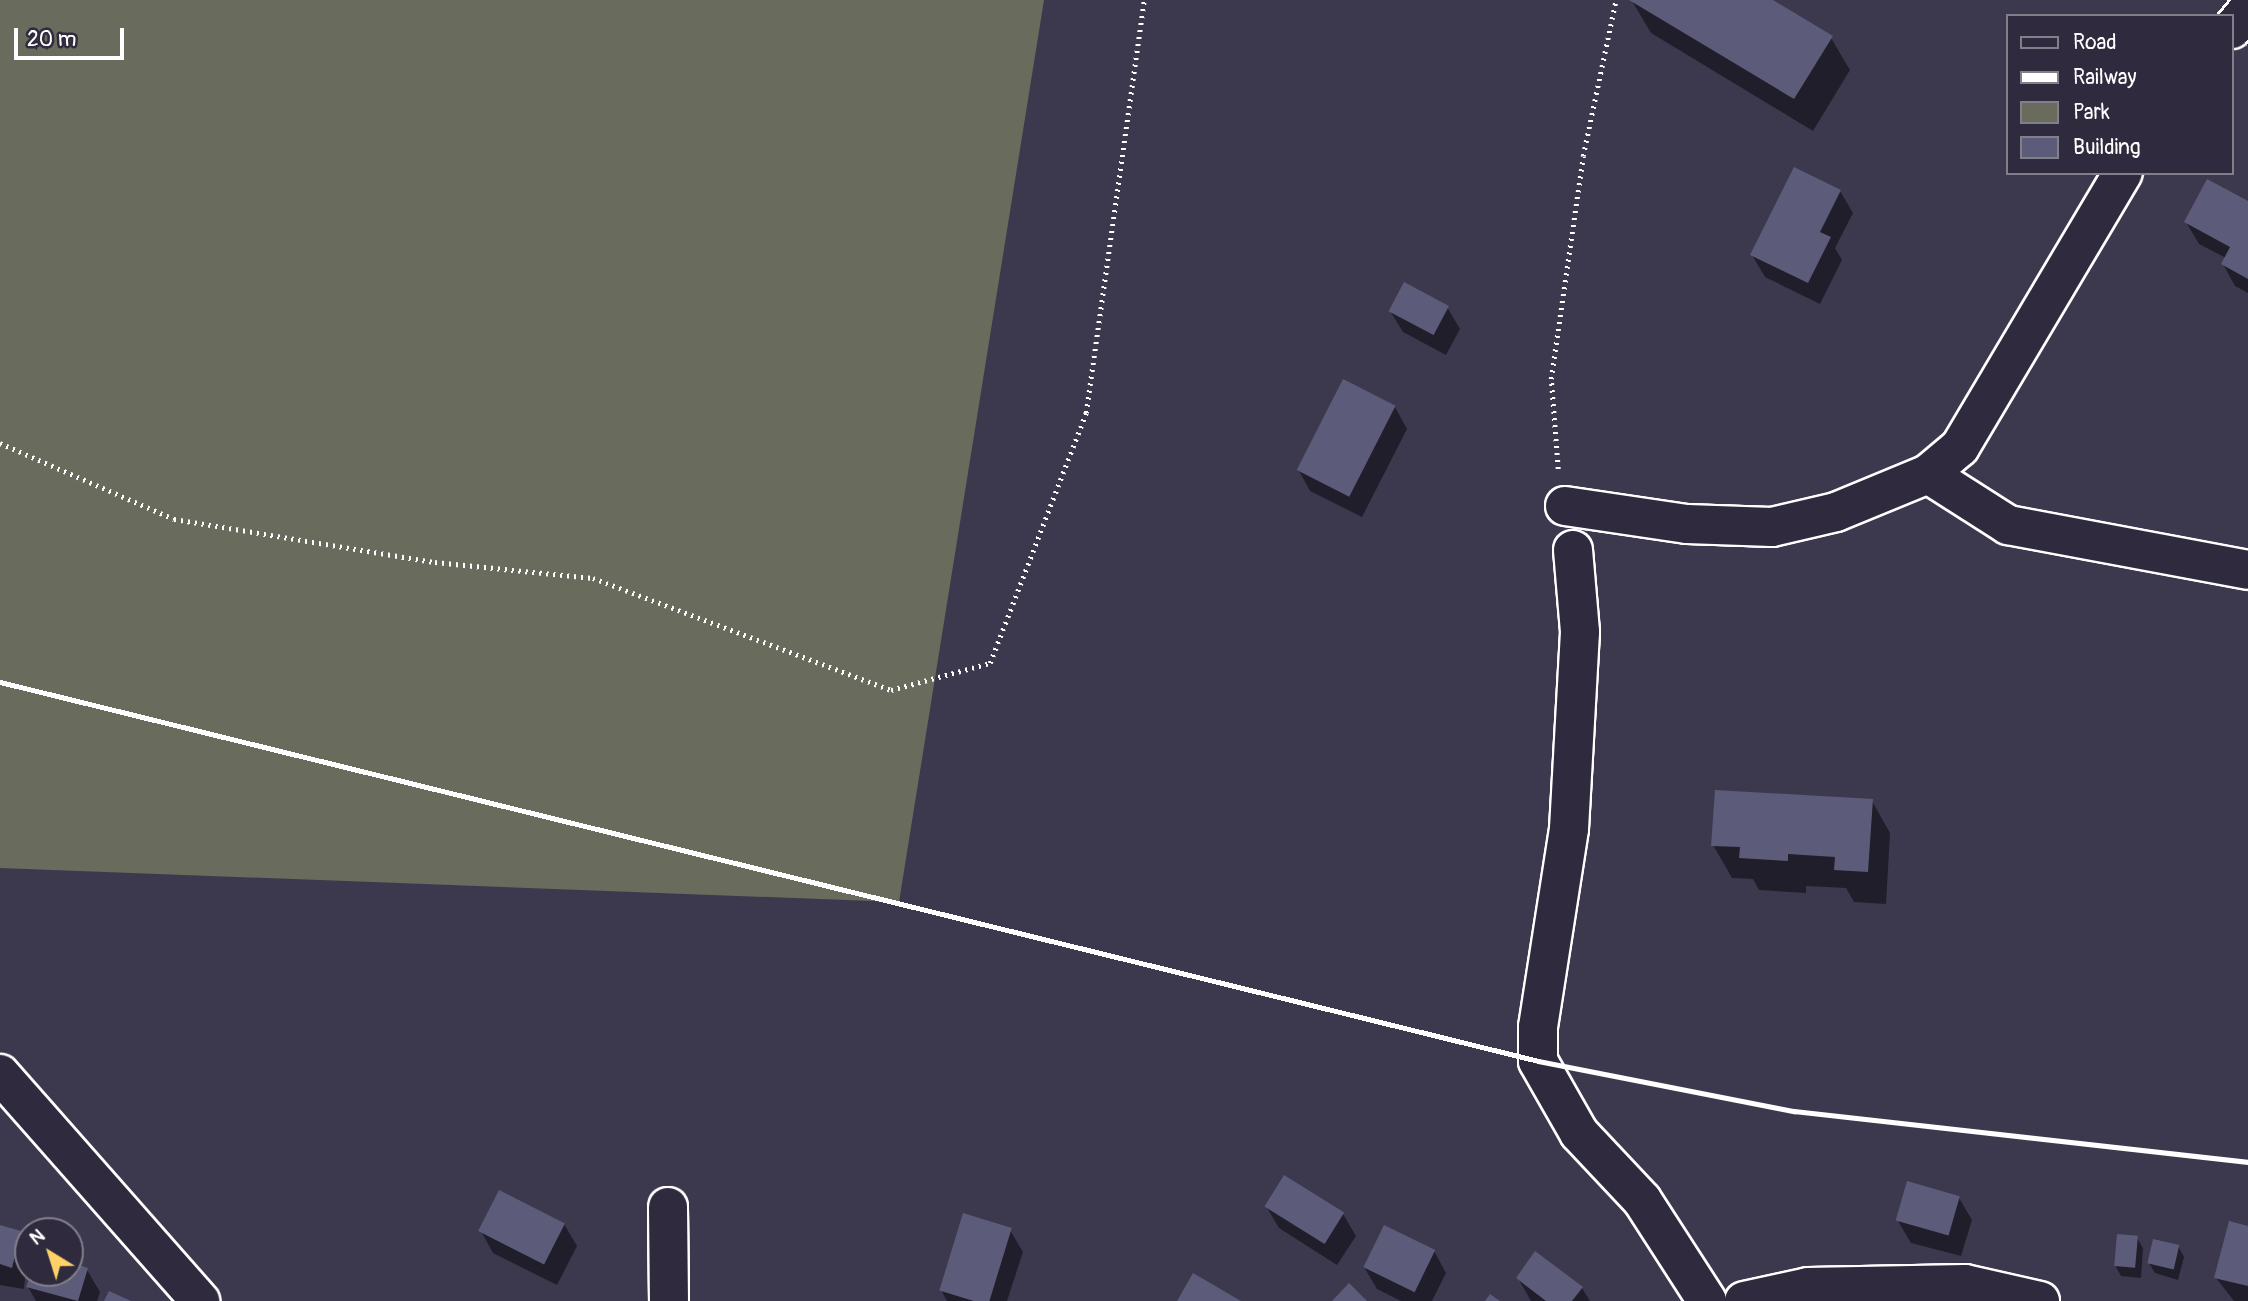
<!DOCTYPE html>
<html>
<head>
<meta charset="utf-8">
<style>
  body { margin:0 }
  #map { position:relative; width:2248px; height:1301px; overflow:hidden; background:#3c394f; font-family:Pangolin,sans-serif }
  div>[style] { position:absolute }
  .green>* { inset:0; background:#696b5d }
  .shadow>* { inset:0; background:#0007 }
  .building>* { inset:0; background:#5c5b79; transform-origin:0 0 }
  .path>* { height:4.5px; margin-top:-2.25px; transform-origin:0; background:repeating-linear-gradient(90deg,#fff 0 2px,transparent 0 7px) }
  .roads { filter:drop-shadow(2px 0 #fff) drop-shadow(-2px 0 #fff) drop-shadow(0 2px #fff) drop-shadow(0 -2px #fff) }
  .street>* { height:38px; margin:-19px; padding:0 19px; transform-origin:19px; border-radius:19px; background:#2f2a3d }
  .rail>* { height:5px; margin:-2.5px; padding:0 2.5px; transform-origin:2.5px; border-radius:2.5px; background:#fff }
  span { translate:-50% -50%; white-space:nowrap; text-align:center; line-height:1.15; -webkit-text-stroke:5px #2f2a3d; paint-order:stroke }
  .legend { position:absolute; left:2006px; top:14px; width:228px; height:161px; box-sizing:border-box; background:#2f2a3d; border:2px solid #827f8b; margin:0; padding:9px 12px; list-style:none; font-size:21px; color:#fff }
  .legend li { display:flex; align-items:center; gap:14px; height:35px }
  .legend b { width:35px; border:2px solid #827f8b }
  .north { position:absolute; left:14px; top:1217px; width:70px; height:70px; box-sizing:border-box; background:#2f2a3d; border:2px solid #827f8b; border-radius:50%; rotate:322deg; font-size:19px; font-weight:700; line-height:28px; text-align:center; color:#fff }
  .north::after { content:''; display:block; margin:auto; width:24px; height:32px; background:#ffd166; clip-path:polygon(50% 0,100% 100%,50% 72%,0 100%) }
  .scale { position:absolute; left:14px; top:28px; width:110px; height:32px; box-sizing:border-box; border:4px solid #fff; border-top:0; padding-left:9px; font-size:21px; line-height:24px; white-space:nowrap; color:#fff; -webkit-text-stroke:5px #2f2a3d; paint-order:stroke }
</style>
</head>
<body>
<div id="map">
  <div class="green">
    <i style="clip-path:polygon(0 0,1044px 0,899px 902px,0 868px)"></i>
  </div>
  <div class="shadow">
    <i style="clip-path:polygon(1769px 0,1831px 38px,1850px 70px,1813px 131px,1651px 33px,1632px 1px)"></i>
    <i style="clip-path:polygon(1840px 191px,1853px 213px,1835px 248px,1842px 260px,1820px 304px,1765px 277px,1752px 255px)"></i>
    <i style="clip-path:polygon(2248px 203px,2248px 293px,2235px 286px,2223px 264px,2226px 258px,2199px 244px,2186px 222px)"></i>
    <i style="clip-path:polygon(1447px 307px,1460px 329px,1446px 355px,1403px 332px,1390px 311px)"></i>
    <i style="clip-path:polygon(1395px 407px,1407px 429px,1362px 517px,1310px 491px,1298px 469px)"></i>
    <i style="clip-path:polygon(1872px 801px,1890px 833px,1886px 904px,1854px 902px,1846px 888px,1806px 886px,1806px 893px,1759px 890px,1753px 879px,1732px 878px,1713px 845px)"></i>
    <i style="clip-path:polygon(1959px 1198px,1972px 1220px,1961px 1256px,1911px 1243px,1898px 1221px)"></i>
    <i style="clip-path:polygon(1266px 1206px,1343px 1214px,1356px 1236px,1337px 1265px,1279px 1228px)"></i>
    <i style="clip-path:polygon(564px 1224px,577px 1246px,557px 1285px,493px 1253px,481px 1231px)"></i>
    <i style="clip-path:polygon(0 1227px,20px 1232px,28px 1246px,24px 1289px,0 1285px)"></i>
    <i style="clip-path:polygon(2248px 1228px,2248px 1301px,2234px 1301px,2216px 1278px)"></i>
    <i style="clip-path:polygon(1010px 1230px,1023px 1252px,1007px 1301px,947px 1301px,941px 1290px)"></i>
    <i style="clip-path:polygon(2137px 1238px,2143px 1248px,2141px 1278px,2121px 1276px,2115px 1265px)"></i>
    <i style="clip-path:polygon(2178px 1246px,2184px 1257px,2178px 1280px,2155px 1273px,2149px 1263px)"></i>
    <i style="clip-path:polygon(1434px 1251px,1446px 1273px,1432px 1301px,1401px 1301px,1377px 1289px,1364px 1267px)"></i>
    <i style="clip-path:polygon(70px 1264px,87px 1270px,100px 1292px,97px 1301px,36px 1301px,28px 1287px,33px 1273px,70px 1273px)"></i>
    <i style="clip-path:polygon(1518px 1278px,1582px 1288px,1590px 1301px,1531px 1301px)"></i>
  </div>
  <div class="building">
    <i style="clip-path:polygon(1629px 0,1773px 0,1833px 36px,1794px 99px)"></i>
    <i style="clip-path:polygon(1794px 167px,1841px 190px,1820px 232px,1831px 237px,1808px 283px,1750px 255px)"></i>
    <i style="clip-path:polygon(2207px 179px,2248px 201px,2248px 279px,2221px 264px,2230px 247px,2184px 222px)"></i>
    <i style="left:1404px;top:282px;width:51px;height:33px;rotate:28deg"></i>
    <i style="left:1343px;top:379px;width:59px;height:102px;rotate:27deg"></i>
    <i style="clip-path:polygon(1715px 790px,1873px 799px,1868px 872px,1834px 870px,1835px 857px,1788px 854px,1788px 861px,1739px 858px,1740px 847px,1711px 846px)"></i>
    <i style="left:1284px;top:1175px;width:71px;height:37px;rotate:32deg"></i>
    <i style="left:1907px;top:1181px;width:55px;height:41px;rotate:16deg"></i>
    <i style="left:499px;top:1190px;width:74px;height:46px;rotate:27deg"></i>
    <i style="left:963px;top:1213px;width:51px;height:81px;rotate:17deg"></i>
    <i style="clip-path:polygon(2229px 1221px,2248px 1226px,2248px 1286px,2214px 1278px)"></i>
    <i style="clip-path:polygon(0 1225px,21px 1231px,12px 1268px,0 1264px)"></i>
    <i style="left:1384px;top:1225px;width:57px;height:47px;rotate:26deg"></i>
    <i style="left:2117px;top:1234px;width:21px;height:32px;rotate:5deg"></i>
    <i style="left:2153px;top:1239px;width:27px;height:25px;rotate:13deg"></i>
    <i style="clip-path:polygon(1535px 1251px,1583px 1287px,1572px 1301px,1546px 1301px,1516px 1278px)"></i>
    <i style="clip-path:polygon(70px 1262px,88px 1268px,78px 1301px,26px 1287px,31px 1273px,70px 1273px)"></i>
    <i style="clip-path:polygon(1193px 1273px,1241px 1301px,1177px 1301px)"></i>
    <i style="clip-path:polygon(1349px 1283px,1367px 1301px,1332px 1301px)"></i>
    <i style="clip-path:polygon(109px 1291px,131px 1301px,104px 1301px)"></i>
    <i style="clip-path:polygon(1490px 1294px,1500px 1301px,1485px 1301px)"></i>
  </div>
  <div class="path">
    <i style="left:0;top:443px;width:190px;rotate:23.6deg"></i>
    <i style="left:174px;top:519px;width:265px;rotate:9.4deg"></i>
    <i style="left:435px;top:562px;width:159px;rotate:5.8deg"></i>
    <i style="left:593px;top:578px;width:318px;rotate:20.6deg"></i>
    <i style="left:891px;top:690px;width:103px;rotate:-15.3deg"></i>
    <i style="left:990px;top:663px;width:268px;rotate:-69deg"></i>
    <i style="left:1086px;top:413px;width:417px;rotate:-82deg"></i>
    <i style="left:1558px;top:469px;width:90px;rotate:-94.4deg"></i>
    <i style="left:1551px;top:379px;width:225px;rotate:-81.8deg"></i>
    <i style="left:1583px;top:156px;width:159px;rotate:-78.1deg"></i>
  </div>
  <div class="roads">
    <div class="street">
      <i style="left:2232px;top:29px;width:25px;rotate:-50deg"></i>
      <i style="left:1928px;top:474px;width:95px;rotate:32.5deg"></i>
      <i style="left:2008px;top:525px;width:244px;rotate:10.6deg"></i>
      <i style="left:1565px;top:506px;width:123px;rotate:8.4deg"></i>
      <i style="left:1687px;top:524px;width:85px;rotate:2deg"></i>
      <i style="left:1772px;top:527px;width:66px;rotate:-13.2deg"></i>
      <i style="left:1836px;top:512px;width:100px;rotate:-22.4deg"></i>
      <i style="left:1928px;top:474px;width:42px;rotate:-40.2deg"></i>
      <i style="left:1960px;top:447px;width:319px;rotate:-59.3deg"></i>
      <i style="left:1573px;top:550px;width:82px;rotate:85.1deg"></i>
      <i style="left:1580px;top:632px;width:197px;rotate:93.2deg"></i>
      <i style="left:1569px;top:829px;width:200px;rotate:98.9deg"></i>
      <i style="left:1538px;top:1027px;width:34px;rotate:90deg"></i>
      <i style="left:1538px;top:1061px;width:83px;rotate:60.3deg"></i>
      <i style="left:1579px;top:1133px;width:92px;rotate:46.8deg"></i>
      <i style="left:1642px;top:1200px;width:120px;rotate:57.2deg"></i>
      <i style="left:0;top:1074px;width:303px;rotate:48.6deg"></i>
      <i style="left:668px;top:1207px;width:94px;rotate:89.4deg"></i>
      <i style="left:1744px;top:1301px;width:66px;rotate:-12.3deg"></i>
      <i style="left:1808px;top:1287px;width:157px;rotate:-1.1deg"></i>
      <i style="left:1965px;top:1284px;width:77px;rotate:12.8deg"></i>
    </div>
  </div>
  <div class="rail">
    <i style="left:0;top:682px;width:1584px;rotate:13.84deg"></i>
    <i style="left:1538px;top:1061px;width:261px;rotate:11.1deg"></i>
    <i style="left:1794px;top:1111px;width:457px;rotate:6.4deg"></i>
  </div>
  <ul class="legend">
  <li><b style="height:9px;background:#2f2a3d"></b>Road</li>
  <li><b style="height:9px;background:#fff"></b>Railway</li>
  <li><b style="height:19px;background:#696b5d"></b>Park</li>
  <li><b style="height:19px;background:#5c5b79"></b>Building</li>
  </ul>
  <div class="north">N</div>
  <div class="scale">20 m</div>
</div>
</body>
</html>
